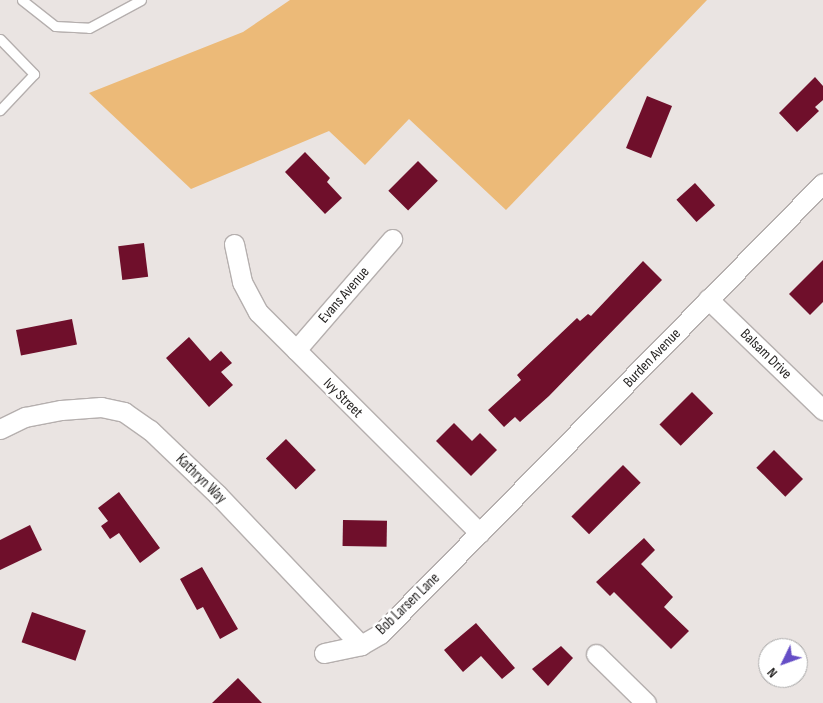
<!DOCTYPE html>
<html>
<head>
<meta charset="utf-8">
<style>
  body { margin:0 }
  #map { position:relative; width:823px; height:703px; overflow:hidden; background:#eae4e2; font-family:"Sofia Sans Condensed",sans-serif }
  div>[style] { position:absolute }
  .green>* { inset:0; background:#ecba78 }
  .building>* { inset:0; background:#6f0f2b; transform-origin:0 0 }
  .roads { filter:drop-shadow(1px 0 #b5afae) drop-shadow(-1px 0 #b5afae) drop-shadow(0 1px #b5afae) drop-shadow(0 -1px #b5afae) }
  .lane>* { height:9px; margin:-4.5px; padding:0 4.5px; transform-origin:4.5px; border-radius:4.5px; background:#fff }
  .street>* { height:19px; margin:-9.5px; padding:0 9.5px; transform-origin:9.5px; border-radius:9.5px; background:#fff }
  span { translate:-50% -50%; white-space:nowrap; text-align:center; line-height:1.15; -webkit-text-stroke:5px #fff; paint-order:stroke }
  .street-label { font-size:15px; color:#211f1e }
  .north { position:absolute; left:758px; top:638px; width:50px; height:50px; box-sizing:border-box; background:#fff; border:1px solid #a6a5a5; border-radius:50%; rotate:228deg; font-size:14px; font-weight:700; line-height:20px; text-align:center; color:#211f1e }
  .north::after { content:''; display:block; margin:auto; width:18px; height:22px; background:#654dc6; clip-path:polygon(50% 0,100% 100%,50% 72%,0 100%) }
</style>
</head>
<body>
<div id="map">
  <div class="green">
    <i style="clip-path:polygon(290px 0,707px 0,506px 210px,409px 119px,365px 165px,329px 131px,191px 189px,89px 93px,243px 32px)"></i>
  </div>
  <div class="building">
    <i style="clip-path:polygon(815px 77px,823px 86px,823px 100px,815px 107px,819px 111px,797px 132px,779px 113px)"></i>
    <i style="left:647px;top:96px;width:27px;height:56px;rotate:22deg"></i>
    <i style="clip-path:polygon(305px 152px,330px 178px,327px 182px,342px 198px,325px 214px,285px 172px)"></i>
    <i style="left:418px;top:161px;width:28px;height:42px;rotate:45deg"></i>
    <i style="left:695px;top:183px;width:30px;height:25px;rotate:48deg"></i>
    <i style="left:144px;top:243px;width:34px;height:26px;rotate:83deg"></i>
    <i style="clip-path:polygon(823px 260px,823px 302px,810px 315px,789px 294px)"></i>
    <i style="clip-path:polygon(643px 261px,662px 280px,549px 396px,520px 422px,515px 417px,504px 427px,488px 410px,521px 380px,517px 375px,577px 318px,580px 321px,588px 314px,591px 316px)"></i>
    <i style="left:72px;top:319px;width:26px;height:57px;rotate:79deg"></i>
    <i style="clip-path:polygon(189px 337px,210px 361px,221px 351px,232px 363px,221px 372px,233px 385px,209px 407px,166px 358px)"></i>
    <i style="left:692px;top:392px;width:30px;height:46px;rotate:45deg"></i>
    <i style="clip-path:polygon(454px 423px,472px 441px,480px 433px,497px 450px,471px 476px,436px 441px)"></i>
    <i style="left:286px;top:439px;width:43px;height:28px;rotate:46deg"></i>
    <i style="left:774px;top:450px;width:41px;height:25px;rotate:45deg"></i>
    <i style="left:623px;top:465px;width:25px;height:73px;rotate:45deg"></i>
    <i style="clip-path:polygon(119px 492px,160px 548px,140px 563px,119px 533px,110px 539px,101px 526px,108px 521px,98px 508px)"></i>
    <i style="left:343px;top:520px;width:44px;height:26px;rotate:1deg"></i>
    <i style="clip-path:polygon(30px 525px,42px 550px,0 570px,0 540px)"></i>
    <i style="clip-path:polygon(644px 538px,655px 550px,641px 564px,673px 597px,664px 607px,689px 631px,671px 649px,614px 592px,610px 596px,596px 582px)"></i>
    <i style="clip-path:polygon(202px 567px,238px 629px,220px 639px,203px 607px,197px 610px,180px 579px)"></i>
    <i style="left:32px;top:612px;width:57px;height:32px;rotate:19deg"></i>
    <i style="clip-path:polygon(476px 623px,515px 668px,502px 679px,481px 656px,463px 672px,444px 650px)"></i>
    <i style="clip-path:polygon(561px 646px,573px 658px,548px 686px,532px 669px)"></i>
    <i style="clip-path:polygon(238px 678px,262px 703px,212px 703px)"></i>
  </div>
  <div class="roads">
    <div class="lane">
      <i style="left:22px;top:0;width:42px;rotate:38.2deg"></i>
      <i style="left:55px;top:26px;width:34px;rotate:3deg"></i>
      <i style="left:89px;top:28px;width:59px;rotate:-28.3deg"></i>
      <i style="left:0;top:39px;width:49px;rotate:45.8deg"></i>
      <i style="left:34px;top:74px;width:50px;rotate:133.4deg"></i>
    </div>
    <div class="street">
      <i style="left:234px;top:244px;width:39px;rotate:78deg"></i>
      <i style="left:242px;top:282px;width:34px;rotate:62deg"></i>
      <i style="left:258px;top:312px;width:313px;rotate:44.9deg"></i>
      <i style="left:708px;top:299px;width:160px;rotate:44deg"></i>
      <i style="left:296px;top:350px;width:147px;rotate:-49.1deg"></i>
      <i style="left:0;top:429px;width:28px;rotate:-26deg"></i>
      <i style="left:25px;top:417px;width:37px;rotate:-11deg"></i>
      <i style="left:61px;top:410px;width:40px;rotate:-4.3deg"></i>
      <i style="left:101px;top:407px;width:24px;rotate:12deg"></i>
      <i style="left:124px;top:412px;width:32px;rotate:35deg"></i>
      <i style="left:150px;top:430px;width:93px;rotate:43.7deg"></i>
      <i style="left:217px;top:494px;width:209px;rotate:46.4deg"></i>
      <i style="left:324px;top:653px;width:38px;rotate:-12deg"></i>
      <i style="left:361px;top:645px;width:22px;rotate:-30deg"></i>
      <i style="left:380px;top:634px;width:632px;rotate:-45.51deg"></i>
      <i style="left:596px;top:654px;width:70px;rotate:44.4deg"></i>
    </div>
  </div>
  <div class="street-label">
    <span style="left:344px;top:295px;rotate:-49deg">Evans Avenue</span>
    <span style="left:766px;top:354px;rotate:44deg">Balsam Drive</span>
    <span style="left:652px;top:358px;rotate:-46deg">Burden Avenue</span>
    <span style="left:343px;top:398px;rotate:45deg">Ivy Street</span>
    <span style="left:201px;top:479px;rotate:44deg">Kathryn Way</span>
    <span style="left:408px;top:604px;rotate:-44deg">Bob Larsen Lane</span>
  </div>
  <div class="north">N</div>
</div>
</body>
</html>
